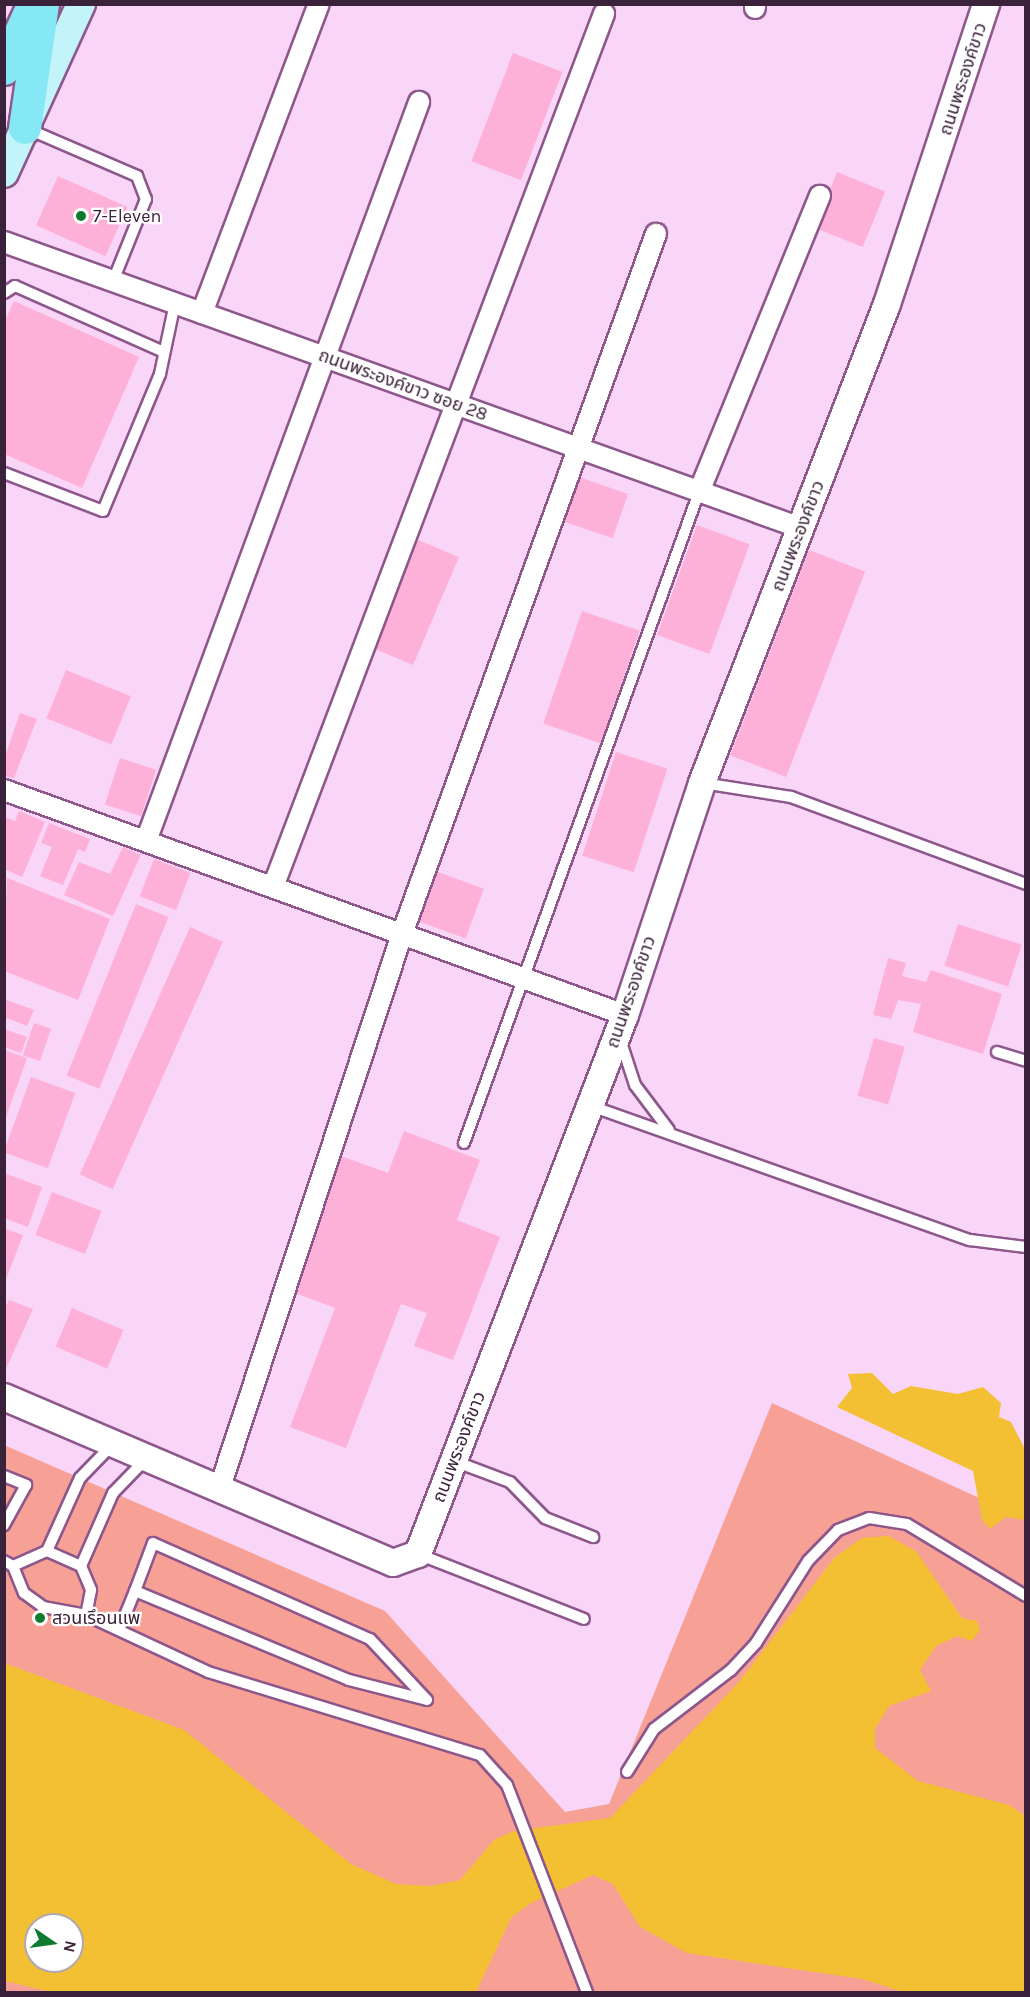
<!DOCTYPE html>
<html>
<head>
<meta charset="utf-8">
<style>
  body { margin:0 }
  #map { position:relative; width:1030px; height:1997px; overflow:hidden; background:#f9d5f8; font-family:Karla,"Noto Sans Thai",sans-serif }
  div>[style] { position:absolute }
  .green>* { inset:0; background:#f7a196 }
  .water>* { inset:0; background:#f3c033 }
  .building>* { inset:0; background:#feb1d8; transform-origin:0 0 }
  .roads { filter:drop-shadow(2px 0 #8d578c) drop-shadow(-2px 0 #8d578c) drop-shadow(0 2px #8d578c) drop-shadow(0 -2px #8d578c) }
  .service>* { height:10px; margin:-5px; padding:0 5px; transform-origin:5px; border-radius:5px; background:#fff }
  .minor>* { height:20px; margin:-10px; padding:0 10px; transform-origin:10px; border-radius:10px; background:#fff }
  .tertiary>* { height:26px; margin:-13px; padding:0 13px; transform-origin:13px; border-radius:13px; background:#fff }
  .secondary>* { height:28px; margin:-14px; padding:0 14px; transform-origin:14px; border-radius:14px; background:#c2f4fa }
  .primary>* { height:32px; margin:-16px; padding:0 16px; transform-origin:16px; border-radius:16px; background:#85e8f4 }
  .dots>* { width:16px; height:16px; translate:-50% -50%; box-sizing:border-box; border:3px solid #fff; border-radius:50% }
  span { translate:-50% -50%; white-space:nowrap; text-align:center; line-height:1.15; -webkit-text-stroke:4.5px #fff; paint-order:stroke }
  .street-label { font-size:18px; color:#3a233a }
  .poi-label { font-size:18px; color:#3a233a }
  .left { translate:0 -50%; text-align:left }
  .frame { position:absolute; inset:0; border:6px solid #3a233a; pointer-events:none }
  .north { position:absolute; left:24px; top:1913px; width:60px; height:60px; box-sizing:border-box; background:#fff; border:2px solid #b0a7b0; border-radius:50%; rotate:103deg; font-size:16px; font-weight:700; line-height:24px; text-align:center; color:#3a233a }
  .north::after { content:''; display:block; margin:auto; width:21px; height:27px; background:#0f7b30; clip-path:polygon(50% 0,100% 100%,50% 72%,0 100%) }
</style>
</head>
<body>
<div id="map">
  <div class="green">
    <i style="clip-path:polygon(evenodd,772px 1403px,1025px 1519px,1025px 1992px,5px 1992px,4px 1445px,385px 1611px,565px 1812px,609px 1804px,772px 1403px,36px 1925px,72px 1925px,72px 1961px,36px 1961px,36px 1925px)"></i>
  </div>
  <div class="water">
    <i style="clip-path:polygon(872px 1373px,893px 1394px,911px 1386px,958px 1394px,983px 1387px,1001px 1403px,999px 1417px,1011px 1422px,1025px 1449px,1025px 1520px,1006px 1517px,990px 1529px,982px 1520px,973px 1471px,837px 1407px,852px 1388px,848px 1374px)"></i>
    <i style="clip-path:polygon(evenodd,888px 1536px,916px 1551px,962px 1618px,977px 1621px,980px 1630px,972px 1641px,957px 1636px,936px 1646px,920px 1670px,931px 1691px,889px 1706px,875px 1729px,875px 1748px,918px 1781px,1009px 1805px,1025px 1816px,1025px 1992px,903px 1992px,862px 1979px,687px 1953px,640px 1927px,613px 1884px,593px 1875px,531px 1903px,511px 1918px,476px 1992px,51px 1992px,5px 1981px,4px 1663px,184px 1730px,351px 1864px,396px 1884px,431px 1886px,460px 1880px,494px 1840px,514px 1831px,610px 1818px,739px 1682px,835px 1557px,862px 1538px,888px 1536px,36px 1925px,72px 1925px,72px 1961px,36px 1961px,36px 1925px)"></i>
  </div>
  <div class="building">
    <i style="left:513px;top:53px;width:53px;height:116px;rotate:21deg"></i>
    <i style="left:837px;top:172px;width:52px;height:60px;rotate:22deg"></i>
    <i style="left:58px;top:176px;width:76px;height:54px;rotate:24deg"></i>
    <i style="clip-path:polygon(14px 301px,139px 357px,82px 488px,4px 454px,4px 323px)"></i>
    <i style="left:576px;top:476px;width:55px;height:47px;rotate:19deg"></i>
    <i style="left:697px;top:525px;width:56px;height:117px;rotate:20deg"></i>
    <i style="left:411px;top:537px;width:52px;height:117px;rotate:23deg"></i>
    <i style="left:809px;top:550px;width:60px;height:220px;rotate:21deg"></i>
    <i style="left:582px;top:611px;width:61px;height:119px;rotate:19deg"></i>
    <i style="left:66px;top:670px;width:70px;height:52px;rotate:22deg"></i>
    <i style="clip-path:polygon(20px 713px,37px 719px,14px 778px,4px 776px,4px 759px)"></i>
    <i style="left:616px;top:752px;width:54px;height:109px;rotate:18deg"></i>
    <i style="left:120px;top:758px;width:38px;height:49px;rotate:18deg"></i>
    <i style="clip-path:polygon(19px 811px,45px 822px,22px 877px,4px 869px,4px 817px,15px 821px)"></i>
    <i style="clip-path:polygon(49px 823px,90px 839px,85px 852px,78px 849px,63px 885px,40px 876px,52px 847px,41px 843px)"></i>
    <i style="clip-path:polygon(123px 847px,141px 855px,113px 916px,64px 895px,79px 862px,110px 874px)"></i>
    <i style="left:154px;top:859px;width:39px;height:40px;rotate:21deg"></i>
    <i style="left:435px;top:871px;width:52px;height:53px;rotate:20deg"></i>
    <i style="clip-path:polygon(7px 878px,110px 919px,78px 1000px,4px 971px)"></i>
    <i style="left:136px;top:904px;width:35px;height:185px;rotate:22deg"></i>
    <i style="left:958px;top:924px;width:67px;height:44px;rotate:18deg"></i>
    <i style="left:190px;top:927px;width:36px;height:271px;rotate:24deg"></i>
    <i style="clip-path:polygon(888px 958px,906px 963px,902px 976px,926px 982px,931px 970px,1002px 994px,983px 1054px,913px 1032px,921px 1004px,898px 1000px,891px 1019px,873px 1015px)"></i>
    <i style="clip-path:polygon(4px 999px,34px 1010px,27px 1026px,7px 1018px,4px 1023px)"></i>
    <i style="left:34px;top:1023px;width:18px;height:34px;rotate:19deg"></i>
    <i style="clip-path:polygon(4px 1029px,27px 1037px,21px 1053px,4px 1047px)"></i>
    <i style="left:874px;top:1038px;width:32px;height:60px;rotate:16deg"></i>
    <i style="clip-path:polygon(4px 1050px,27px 1058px,5px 1120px,4px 1120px)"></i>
    <i style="left:31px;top:1077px;width:47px;height:80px;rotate:20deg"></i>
    <i style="clip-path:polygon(404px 1131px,480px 1160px,457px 1220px,500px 1237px,453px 1360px,414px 1346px,427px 1313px,401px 1304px,346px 1448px,290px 1427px,335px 1308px,290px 1291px,341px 1156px,388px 1173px)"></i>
    <i style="clip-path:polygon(4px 1173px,42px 1187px,28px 1227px,4px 1218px)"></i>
    <i style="left:52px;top:1192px;width:53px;height:46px;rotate:21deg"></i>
    <i style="clip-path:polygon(4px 1228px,23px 1235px,5px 1282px,4px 1282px)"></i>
    <i style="clip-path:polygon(9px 1300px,33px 1309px,4px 1373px,4px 1310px)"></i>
    <i style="left:72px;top:1308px;width:56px;height:42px;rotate:23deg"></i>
  </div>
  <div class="roads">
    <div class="service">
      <i style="left:28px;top:129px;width:119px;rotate:23.3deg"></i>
      <i style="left:137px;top:176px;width:25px;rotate:69deg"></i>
      <i style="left:146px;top:199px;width:88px;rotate:111.9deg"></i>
      <i style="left:4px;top:293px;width:13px;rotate:-32deg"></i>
      <i style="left:15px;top:286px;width:161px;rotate:23.9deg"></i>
      <i style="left:4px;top:473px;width:106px;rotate:21deg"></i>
      <i style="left:103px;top:511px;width:148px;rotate:-67.4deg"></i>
      <i style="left:160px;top:374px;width:73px;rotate:-78.1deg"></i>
      <i style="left:703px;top:783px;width:89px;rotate:9deg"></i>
      <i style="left:791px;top:797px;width:251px;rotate:20.3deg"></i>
      <i style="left:620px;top:1039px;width:48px;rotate:71.9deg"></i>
      <i style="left:635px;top:1085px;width:56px;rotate:52.9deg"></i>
      <i style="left:997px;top:1052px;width:30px;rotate:17deg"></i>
      <i style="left:591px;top:1106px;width:402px;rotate:19.5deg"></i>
      <i style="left:970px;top:1240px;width:56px;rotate:7.1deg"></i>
      <i style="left:464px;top:1143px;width:692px;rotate:-70.15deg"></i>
      <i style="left:454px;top:1461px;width:60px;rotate:20.6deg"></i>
      <i style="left:510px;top:1482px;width:50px;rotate:45.8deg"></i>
      <i style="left:545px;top:1518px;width:52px;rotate:21.6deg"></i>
      <i style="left:4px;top:1476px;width:24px;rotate:22deg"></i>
      <i style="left:26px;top:1485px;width:46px;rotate:118.8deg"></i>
      <i style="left:47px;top:1551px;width:80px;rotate:-65.7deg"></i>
      <i style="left:80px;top:1478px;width:47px;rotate:-45.9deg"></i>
      <i style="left:418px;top:1554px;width:178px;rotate:21.4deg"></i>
      <i style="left:4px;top:1561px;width:10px;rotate:29deg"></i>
      <i style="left:13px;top:1566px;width:29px;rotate:68deg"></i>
      <i style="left:24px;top:1593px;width:24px;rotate:36deg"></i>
      <i style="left:43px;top:1607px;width:44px;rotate:10.5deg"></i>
      <i style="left:86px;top:1615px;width:135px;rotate:25deg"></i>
      <i style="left:208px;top:1672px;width:284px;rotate:17deg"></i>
      <i style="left:480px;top:1755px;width:40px;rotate:48deg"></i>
      <i style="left:507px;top:1785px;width:222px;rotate:68.9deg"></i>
      <i style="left:13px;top:1566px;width:37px;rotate:-24deg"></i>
      <i style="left:47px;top:1551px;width:37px;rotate:24deg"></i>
      <i style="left:81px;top:1566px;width:26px;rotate:67deg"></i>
      <i style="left:91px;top:1590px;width:25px;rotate:101deg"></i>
      <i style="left:81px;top:1566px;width:80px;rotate:-66.3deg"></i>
      <i style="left:113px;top:1493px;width:47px;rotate:-45.9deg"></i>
      <i style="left:119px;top:1630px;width:42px;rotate:-67.7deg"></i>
      <i style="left:135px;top:1591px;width:51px;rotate:-69.4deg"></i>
      <i style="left:153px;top:1543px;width:237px;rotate:23.9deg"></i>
      <i style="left:370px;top:1639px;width:83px;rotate:46.9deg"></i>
      <i style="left:427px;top:1700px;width:81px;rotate:-165.6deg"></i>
      <i style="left:349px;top:1680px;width:232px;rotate:-157.4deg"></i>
      <i style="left:627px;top:1772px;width:51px;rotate:-57.9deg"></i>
      <i style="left:654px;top:1729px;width:97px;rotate:-37.5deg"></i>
      <i style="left:731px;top:1670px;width:37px;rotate:-47deg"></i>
      <i style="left:756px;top:1643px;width:97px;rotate:-57.6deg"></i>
      <i style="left:808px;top:1561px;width:43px;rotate:-45.9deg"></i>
      <i style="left:838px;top:1530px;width:33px;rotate:-21deg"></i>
      <i style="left:869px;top:1518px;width:38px;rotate:9deg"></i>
      <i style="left:907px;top:1524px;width:139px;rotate:31.2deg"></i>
    </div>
    <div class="minor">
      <i style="left:755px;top:8px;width:4px;rotate:-90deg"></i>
      <i style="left:4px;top:242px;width:847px;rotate:19.74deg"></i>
      <i style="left:202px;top:313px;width:330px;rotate:-69.3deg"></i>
      <i style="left:699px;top:492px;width:320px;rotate:-67.8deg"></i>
      <i style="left:4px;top:790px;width:661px;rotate:19.92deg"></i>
      <i style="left:146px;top:841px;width:788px;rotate:-69.72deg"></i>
      <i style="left:273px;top:887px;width:934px;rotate:-69.24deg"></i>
      <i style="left:219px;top:1490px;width:585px;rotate:-71.78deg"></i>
      <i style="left:402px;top:934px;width:745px;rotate:-70.06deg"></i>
    </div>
    <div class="tertiary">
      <i style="left:4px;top:1397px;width:423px;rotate:23.1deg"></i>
      <i style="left:393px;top:1563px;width:27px;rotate:-20deg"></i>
      <i style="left:418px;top:1554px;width:577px;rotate:-68.99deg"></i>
      <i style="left:625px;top:1015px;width:244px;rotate:-71.6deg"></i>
      <i style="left:702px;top:783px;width:513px;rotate:-68.88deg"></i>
      <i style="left:887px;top:304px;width:316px;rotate:-71.7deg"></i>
    </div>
    <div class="secondary">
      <i style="left:4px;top:173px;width:186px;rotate:-65.5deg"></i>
    </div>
    <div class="primary">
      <i style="left:4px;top:69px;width:67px;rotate:-65.3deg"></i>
      <i style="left:25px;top:128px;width:125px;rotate:-81.7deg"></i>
    </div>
  </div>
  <div class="dots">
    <i style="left:81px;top:216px;background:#0f7b30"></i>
    <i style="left:40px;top:1618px;background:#0f7b30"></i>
  </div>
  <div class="street-label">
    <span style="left:963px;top:79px;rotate:-72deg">ถนนพระองค์ขาว</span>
    <span style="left:403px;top:385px;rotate:20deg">ถนนพระองค์ขาว ซอย 28</span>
    <span style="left:798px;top:536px;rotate:-69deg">ถนนพระองค์ขาว</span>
    <span style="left:631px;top:992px;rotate:-71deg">ถนนพระองค์ขาว</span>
    <span style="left:459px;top:1447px;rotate:-69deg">ถนนพระองค์ขาว</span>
  </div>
  <div class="poi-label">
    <span class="left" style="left:93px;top:216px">7-Eleven</span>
    <span class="left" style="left:52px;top:1618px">สวนเรึอนเเพ</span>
  </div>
  <div class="frame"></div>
  <div class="north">N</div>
</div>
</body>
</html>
